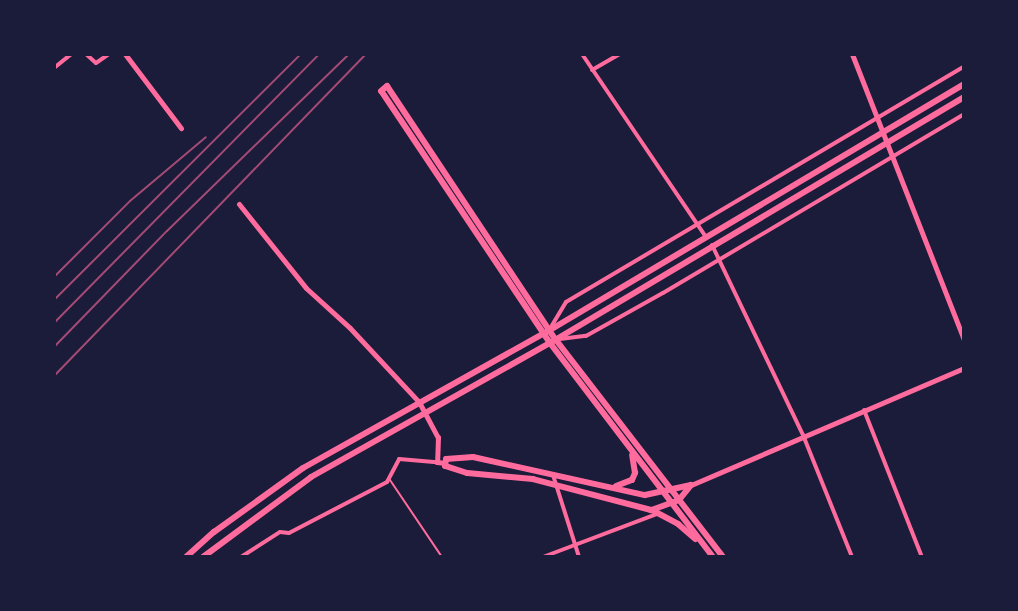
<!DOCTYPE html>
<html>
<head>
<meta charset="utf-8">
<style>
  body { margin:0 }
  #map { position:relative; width:1018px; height:611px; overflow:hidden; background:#1b1b3a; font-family:"Fira Sans Condensed",sans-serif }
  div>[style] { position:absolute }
  .service>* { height:2px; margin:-1px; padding:0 1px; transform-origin:1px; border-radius:1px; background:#ff6b9d }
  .minor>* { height:4px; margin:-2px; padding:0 2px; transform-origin:2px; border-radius:2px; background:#ff6b9d }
  .tertiary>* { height:5px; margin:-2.5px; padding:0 2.5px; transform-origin:2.5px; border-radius:2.5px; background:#ff6b9d }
  .secondary>* { height:6px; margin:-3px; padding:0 3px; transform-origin:3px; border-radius:3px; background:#ff6b9d }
  .rail>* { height:2px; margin:-1px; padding:0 1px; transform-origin:1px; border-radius:1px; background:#a44b75 }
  span { translate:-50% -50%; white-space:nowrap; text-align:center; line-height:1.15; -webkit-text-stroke:4.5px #1b1b3a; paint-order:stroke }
  .frame { position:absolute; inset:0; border:56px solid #1b1b3a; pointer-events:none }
</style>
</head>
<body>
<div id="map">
  <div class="service">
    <i style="left:390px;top:480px;width:93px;rotate:56deg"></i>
  </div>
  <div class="minor">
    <i style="left:86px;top:54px;width:13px;rotate:42deg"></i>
    <i style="left:96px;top:63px;width:16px;rotate:-35deg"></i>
    <i style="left:141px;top:54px;width:8px"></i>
    <i style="left:582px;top:54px;width:220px;rotate:55.9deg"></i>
    <i style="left:54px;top:68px;width:22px;rotate:-39deg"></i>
    <i style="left:592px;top:70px;width:32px;rotate:-30deg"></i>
    <i style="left:712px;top:245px;width:211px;rotate:64.4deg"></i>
    <i style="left:803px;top:435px;width:131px;rotate:68.1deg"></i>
    <i style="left:551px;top:327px;width:29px;rotate:-59deg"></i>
    <i style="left:566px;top:302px;width:462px;rotate:-30.6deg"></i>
    <i style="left:560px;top:339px;width:26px;rotate:-7deg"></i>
    <i style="left:586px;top:336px;width:88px;rotate:-29.2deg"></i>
    <i style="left:663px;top:293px;width:350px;rotate:-30.7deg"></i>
    <i style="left:864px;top:410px;width:158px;rotate:68.5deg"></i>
    <i style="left:553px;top:475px;width:86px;rotate:72.4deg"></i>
    <i style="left:241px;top:557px;width:46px;rotate:-32.7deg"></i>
    <i style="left:280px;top:532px;width:9px;rotate:6deg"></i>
    <i style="left:289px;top:533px;width:110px;rotate:-27.5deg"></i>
    <i style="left:387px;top:482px;width:26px;rotate:-62deg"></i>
    <i style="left:399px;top:459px;width:38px;rotate:5deg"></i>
    <i style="left:543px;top:557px;width:122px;rotate:-20.7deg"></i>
  </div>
  <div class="tertiary">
    <i style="left:125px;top:54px;width:93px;rotate:52.9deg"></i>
    <i style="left:852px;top:54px;width:307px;rotate:68.6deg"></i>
    <i style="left:239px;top:204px;width:107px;rotate:51.4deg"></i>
    <i style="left:306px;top:288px;width:59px;rotate:42.3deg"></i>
    <i style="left:350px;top:328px;width:101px;rotate:47deg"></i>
    <i style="left:419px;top:402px;width:40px;rotate:62deg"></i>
    <i style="left:438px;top:437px;width:25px;rotate:92deg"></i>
    <i style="left:437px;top:462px;width:8px;rotate:7deg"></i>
    <i style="left:691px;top:485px;width:297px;rotate:-23.2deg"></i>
  </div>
  <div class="secondary">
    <i style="left:473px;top:457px;width:176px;rotate:12.5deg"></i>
    <i style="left:645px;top:495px;width:47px;rotate:-12.3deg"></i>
    <i style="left:691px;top:485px;width:19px;rotate:129deg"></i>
    <i style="left:679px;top:500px;width:30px;rotate:160deg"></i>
    <i style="left:651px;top:510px;width:122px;rotate:-165.3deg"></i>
    <i style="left:533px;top:479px;width:66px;rotate:-174.8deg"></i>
    <i style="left:467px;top:473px;width:23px;rotate:-162deg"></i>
    <i style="left:445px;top:466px;width:7px;rotate:-82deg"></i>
    <i style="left:446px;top:459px;width:27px;rotate:-4deg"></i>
    <i style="left:616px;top:486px;width:17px;rotate:-21deg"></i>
    <i style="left:632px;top:480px;width:8px;rotate:-67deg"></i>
    <i style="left:635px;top:473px;width:18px;rotate:-99deg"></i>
    <i style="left:652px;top:510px;width:30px;rotate:28deg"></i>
    <i style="left:678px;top:524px;width:23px;rotate:41deg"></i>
    <i style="left:186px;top:557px;width:38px;rotate:-42deg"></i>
    <i style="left:214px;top:532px;width:110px;rotate:-35.7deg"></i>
    <i style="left:303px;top:468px;width:283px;rotate:-29.2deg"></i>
    <i style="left:550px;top:330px;width:482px;rotate:-30.7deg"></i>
    <i style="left:203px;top:557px;width:134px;rotate:-36.5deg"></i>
    <i style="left:311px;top:477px;width:274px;rotate:-29.3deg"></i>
    <i style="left:550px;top:343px;width:482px;rotate:-30.7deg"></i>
    <i style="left:713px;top:557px;width:269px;rotate:-127.3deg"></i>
    <i style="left:550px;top:343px;width:303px;rotate:-123.8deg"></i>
    <i style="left:381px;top:91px;width:8px;rotate:-40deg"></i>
    <i style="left:387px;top:86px;width:305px;rotate:56.4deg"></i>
    <i style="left:556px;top:340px;width:274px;rotate:52.4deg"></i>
  </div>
  <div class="rail">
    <i style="left:54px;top:277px;width:107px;rotate:-45deg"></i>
    <i style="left:130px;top:201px;width:99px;rotate:-40.1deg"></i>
    <i style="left:54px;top:300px;width:349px;rotate:-44.9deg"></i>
    <i style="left:54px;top:323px;width:378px;rotate:-45.4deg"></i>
    <i style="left:54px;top:347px;width:162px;rotate:-45.8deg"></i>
    <i style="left:167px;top:231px;width:254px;rotate:-44.2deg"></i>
    <i style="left:54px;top:376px;width:448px;rotate:-45.9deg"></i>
  </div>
  <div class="frame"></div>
</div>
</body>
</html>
